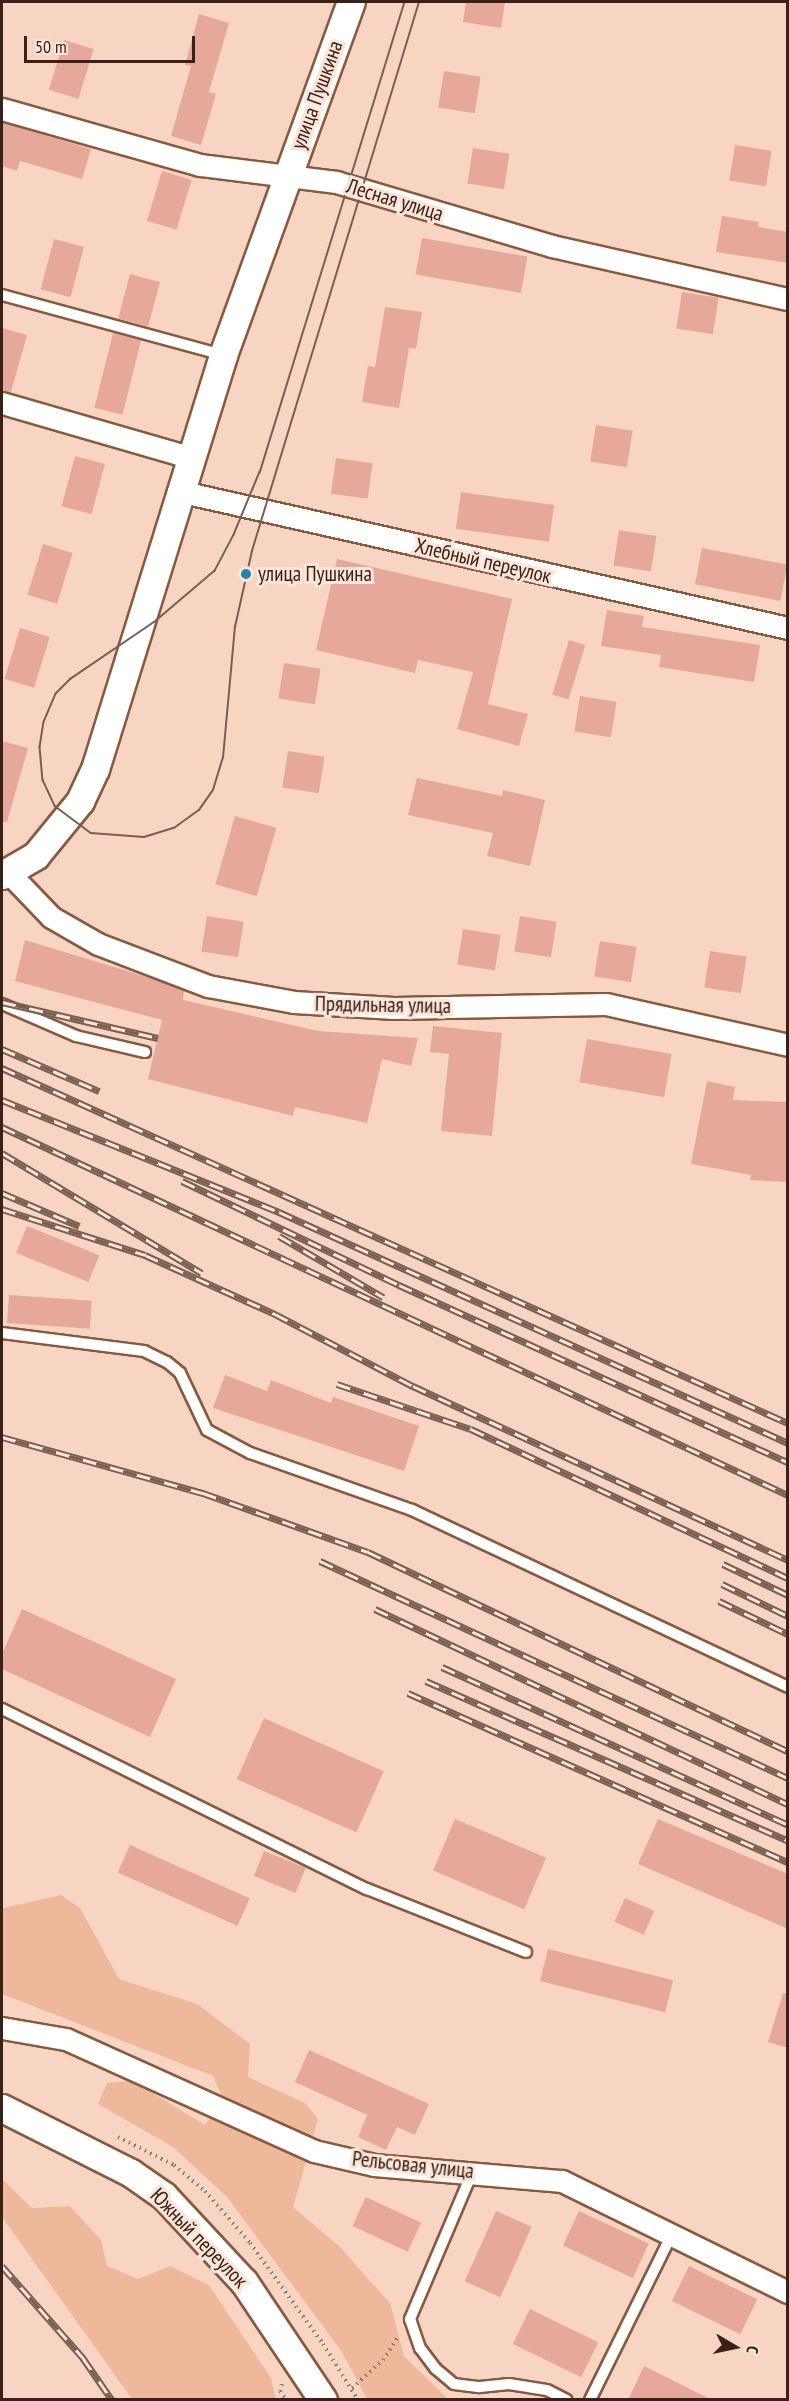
<!DOCTYPE html>
<html>
<head>
<meta charset="utf-8">
<style>
  body { margin:0 }
  #map { position:relative; width:789px; height:2401px; overflow:hidden; background:#f7d5c2; font-family:"PT Sans Narrow",sans-serif }
  div>[style] { position:absolute }
  .green>* { inset:0; background:#eeb99a }
  .building>* { inset:0; background:#e7a89c; transform-origin:0 0 }
  .path>* { height:4px; margin-top:-2px; transform-origin:0; background:repeating-linear-gradient(90deg,#927767 0 1.5px,transparent 0 6px) }
  .roads { filter:drop-shadow(2px 0 #8a593c) drop-shadow(-2px 0 #8a593c) drop-shadow(0 2px #8a593c) drop-shadow(0 -2px #8a593c) }
  .service>* { height:10px; margin:-5px; padding:0 5px; transform-origin:5px; border-radius:5px; background:#fff }
  .minor>* { height:21px; margin:-10.5px; padding:0 10.5px; transform-origin:10.5px; border-radius:10.5px; background:#fff }
  .tertiary>* { height:27px; margin:-13.5px; padding:0 13.5px; transform-origin:13.5px; border-radius:13.5px; background:#fff }
  .tram>* { height:1.5px; margin:-0.75px; padding:0 0.75px; transform-origin:0.75px; border-radius:0.75px; background:#785f50 }
  .rail>* { height:7px; margin-top:-3.5px; transform-origin:0; background:repeating-linear-gradient(90deg,#fce5d8 0 14px,#785f50 0 28px); box-sizing:border-box; border-block:2px solid #785f50 }
  .dots>* { width:16px; height:16px; translate:-50% -50%; box-sizing:border-box; border:3px solid #fce5d8; border-radius:50% }
  span { translate:-50% -50%; white-space:nowrap; text-align:center; line-height:1.15; -webkit-text-stroke:6px #fce5d8; paint-order:stroke }
  .street-label { font-size:21px; color:#372215 }
  .poi-label { font-size:21px; color:#372215 }
  .left { translate:0 -50%; text-align:left }
  .frame { position:absolute; inset:0; border:3px solid #372215; pointer-events:none }
  .north { position:absolute; left:705px; top:2317px; width:60px; height:60px; -webkit-text-stroke:4px #fce5d8; paint-order:stroke; rotate:99deg; font-size:16px; font-weight:700; line-height:24px; text-align:center; color:#372215 }
  .north::after { content:''; display:block; margin:auto; width:21px; height:27px; background:#372215; clip-path:polygon(50% 0,100% 100%,50% 72%,0 100%) }
  .scale { position:absolute; left:24px; top:36px; width:171px; height:27px; box-sizing:border-box; border:3px solid #372215; border-top:0; padding-left:8px; font-size:18px; line-height:21px; white-space:nowrap; color:#372215; -webkit-text-stroke:4px #fce5d8; paint-order:stroke }
</style>
</head>
<body>
<div id="map">
  <div class="green">
    <i style="clip-path:polygon(2px 1871px,3px 1908px,61px 1895px,80px 1908px,119px 1979px,197px 2004px,250px 2044px,248px 2077px,305px 2103px,318px 2119px,293px 2207px,339px 2246px,390px 2303px,404px 2356px,448px 2399px,367px 2399px,342px 2352px,227px 2197px,173px 2147px,98px 2104px,107px 2083px,133px 2081px,205px 2125px,223px 2099px,213px 2076px,2px 1994px)"></i>
    <i style="clip-path:polygon(2px 2179px,32px 2208px,70px 2206px,101px 2240px,107px 2266px,138px 2279px,170px 2266px,209px 2285px,271px 2378px,276px 2399px,132px 2399px,2px 2217px)"></i>
  </div>
  <div class="building">
    <i style="clip-path:polygon(466px 2px,505px 2px,501px 28px,463px 22px)"></i>
    <i style="clip-path:polygon(199px 14px,229px 23px,209px 92px,216px 94px,201px 145px,171px 136px,191px 66px,185px 65px)"></i>
    <i style="left:64px;top:40px;width:31px;height:52px;rotate:17deg"></i>
    <i style="left:444px;top:71px;width:37px;height:37px;rotate:9deg"></i>
    <i style="clip-path:polygon(2px 122px,91px 149px,82px 179px,20px 161px,17px 171px,2px 166px)"></i>
    <i style="left:735px;top:145px;width:37px;height:36px;rotate:9deg"></i>
    <i style="left:473px;top:148px;width:37px;height:36px;rotate:9deg"></i>
    <i style="left:162px;top:171px;width:31px;height:52px;rotate:17deg"></i>
    <i style="clip-path:polygon(722px 216px,759px 222px,758px 227px,788px 232px,788px 263px,716px 252px)"></i>
    <i style="left:422px;top:238px;width:107px;height:37px;rotate:10deg"></i>
    <i style="left:54px;top:239px;width:31px;height:52px;rotate:15deg"></i>
    <i style="left:130px;top:274px;width:31px;height:46px;rotate:15deg"></i>
    <i style="left:682px;top:292px;width:37px;height:37px;rotate:9deg"></i>
    <i style="clip-path:polygon(385px 307px,422px 312px,416px 349px,409px 348px,399px 408px,362px 402px,368px 366px,375px 367px)"></i>
    <i style="clip-path:polygon(2px 328px,27px 335px,11px 392px,2px 391px)"></i>
    <i style="left:113px;top:333px;width:29px;height:77px;rotate:14deg"></i>
    <i style="left:596px;top:425px;width:37px;height:37px;rotate:9deg"></i>
    <i style="left:75px;top:456px;width:31px;height:52px;rotate:15deg"></i>
    <i style="left:336px;top:458px;width:37px;height:36px;rotate:8deg"></i>
    <i style="left:461px;top:492px;width:94px;height:37px;rotate:8deg"></i>
    <i style="left:619px;top:530px;width:38px;height:36px;rotate:9deg"></i>
    <i style="left:43px;top:544px;width:31px;height:53px;rotate:17deg"></i>
    <i style="left:702px;top:548px;width:87px;height:37px;rotate:11deg"></i>
    <i style="clip-path:polygon(337px 559px,512px 599px,488px 704px,528px 714px,519px 746px,457px 729px,473px 672px,418px 660px,415px 673px,316px 650px)"></i>
    <i style="clip-path:polygon(607px 610px,644px 616px,642px 627px,760px 645px,754px 682px,659px 667px,661px 655px,601px 646px)"></i>
    <i style="left:20px;top:628px;width:31px;height:53px;rotate:17deg"></i>
    <i style="left:569px;top:640px;width:17px;height:57px;rotate:17deg"></i>
    <i style="left:284px;top:663px;width:37px;height:36px;rotate:9deg"></i>
    <i style="left:580px;top:696px;width:37px;height:36px;rotate:9deg"></i>
    <i style="clip-path:polygon(2px 741px,28px 748px,7px 822px,2px 822px)"></i>
    <i style="left:288px;top:751px;width:37px;height:37px;rotate:9deg"></i>
    <i style="clip-path:polygon(417px 778px,502px 796px,503px 790px,545px 800px,530px 866px,487px 856px,493px 833px,408px 815px)"></i>
    <i style="left:235px;top:816px;width:43px;height:71px;rotate:16deg"></i>
    <i style="left:207px;top:916px;width:37px;height:36px;rotate:9deg"></i>
    <i style="left:520px;top:916px;width:37px;height:36px;rotate:9deg"></i>
    <i style="left:463px;top:929px;width:38px;height:36px;rotate:9deg"></i>
    <i style="clip-path:polygon(25px 940px,157px 980px,184px 991px,183px 1000px,318px 1031px,418px 1038px,411px 1066px,382px 1059px,367px 1123px,295px 1107px,293px 1116px,148px 1079px,162px 1020px,15px 981px)"></i>
    <i style="left:600px;top:941px;width:37px;height:36px;rotate:9deg"></i>
    <i style="left:710px;top:951px;width:37px;height:37px;rotate:9deg"></i>
    <i style="clip-path:polygon(433px 1026px,502px 1033px,492px 1136px,441px 1131px,449px 1054px,430px 1052px)"></i>
    <i style="left:587px;top:1039px;width:86px;height:44px;rotate:10deg"></i>
    <i style="clip-path:polygon(707px 1081px,735px 1087px,733px 1100px,788px 1102px,788px 1182px,750px 1180px,751px 1175px,691px 1164px)"></i>
    <i style="left:27px;top:1226px;width:78px;height:29px;rotate:22deg"></i>
    <i style="left:9px;top:1295px;width:83px;height:28px;rotate:4deg"></i>
    <i style="clip-path:polygon(225px 1375px,267px 1391px,271px 1380px,331px 1403px,333px 1397px,419px 1426px,404px 1471px,213px 1408px)"></i>
    <i style="clip-path:polygon(22px 1609px,176px 1679px,150px 1737px,2px 1669px,2px 1654px)"></i>
    <i style="left:264px;top:1718px;width:131px;height:67px;rotate:24deg"></i>
    <i style="left:455px;top:1819px;width:99px;height:56px;rotate:23deg"></i>
    <i style="clip-path:polygon(658px 1819px,788px 1874px,788px 1929px,638px 1864px)"></i>
    <i style="left:130px;top:1845px;width:131px;height:30px;rotate:24deg"></i>
    <i style="left:264px;top:1851px;width:45px;height:27px;rotate:22deg"></i>
    <i style="left:625px;top:1898px;width:32px;height:26px;rotate:24deg"></i>
    <i style="left:548px;top:1949px;width:129px;height:33px;rotate:14deg"></i>
    <i style="clip-path:polygon(783px 1993px,788px 1994px,788px 2048px,768px 2042px)"></i>
    <i style="clip-path:polygon(309px 2050px,429px 2104px,415px 2135px,397px 2127px,386px 2150px,358px 2137px,367px 2115px,295px 2082px)"></i>
    <i style="left:366px;top:2197px;width:61px;height:32px;rotate:25deg"></i>
    <i style="left:496px;top:2211px;width:39px;height:77px;rotate:24deg"></i>
    <i style="left:579px;top:2211px;width:77px;height:38px;rotate:25deg"></i>
    <i style="left:689px;top:2266px;width:76px;height:39px;rotate:26deg"></i>
    <i style="left:530px;top:2309px;width:76px;height:39px;rotate:26deg"></i>
    <i style="clip-path:polygon(644px 2366px,712px 2400px,628px 2400px)"></i>
  </div>
  <div class="path">
    <i style="left:118px;top:2137px;width:63px;rotate:26.6deg"></i>
    <i style="left:174px;top:2165px;width:40px;rotate:40deg"></i>
    <i style="left:205px;top:2191px;width:69px;rotate:49.1deg"></i>
    <i style="left:250px;top:2243px;width:125px;rotate:54.1deg"></i>
    <i style="left:323px;top:2344px;width:66px;rotate:58deg"></i>
    <i style="left:282px;top:2384px;width:7px;rotate:106deg"></i>
    <i style="left:280px;top:2391px;width:11px;rotate:56deg"></i>
    <i style="left:352px;top:2388px;width:42px;rotate:-42.1deg"></i>
    <i style="left:383px;top:2360px;width:30px;rotate:-57deg"></i>
  </div>
  <div class="roads">
    <div class="service">
      <i style="left:2px;top:295px;width:229px;rotate:15.2deg"></i>
      <i style="left:2px;top:1004px;width:81px;rotate:23.4deg"></i>
      <i style="left:76px;top:1036px;width:71px;rotate:13.1deg"></i>
      <i style="left:2px;top:1333px;width:143px;rotate:7.2deg"></i>
      <i style="left:144px;top:1351px;width:25px;rotate:26deg"></i>
      <i style="left:167px;top:1362px;width:17px;rotate:40deg"></i>
      <i style="left:180px;top:1373px;width:63px;rotate:64.7deg"></i>
      <i style="left:207px;top:1430px;width:49px;rotate:28.1deg"></i>
      <i style="left:250px;top:1453px;width:172px;rotate:19.4deg"></i>
      <i style="left:412px;top:1510px;width:416px;rotate:25.2deg"></i>
      <i style="left:2px;top:1709px;width:407px;rotate:26.3deg"></i>
      <i style="left:367px;top:1889px;width:171px;rotate:21.6deg"></i>
      <i style="left:472px;top:2173px;width:159px;rotate:113deg"></i>
      <i style="left:410px;top:2319px;width:31px;rotate:71deg"></i>
      <i style="left:420px;top:2348px;width:26px;rotate:53deg"></i>
      <i style="left:436px;top:2369px;width:23px;rotate:40deg"></i>
      <i style="left:454px;top:2384px;width:26px;rotate:7deg"></i>
      <i style="left:480px;top:2387px;width:29px;rotate:-6deg"></i>
      <i style="left:509px;top:2384px;width:38px;rotate:9deg"></i>
      <i style="left:547px;top:2390px;width:22px;rotate:27deg"></i>
      <i style="left:590px;top:2400px;width:185px;rotate:-63.7deg"></i>
    </div>
    <div class="minor">
      <i style="left:2px;top:109px;width:206px;rotate:15.8deg"></i>
      <i style="left:200px;top:165px;width:137px;rotate:7.1deg"></i>
      <i style="left:336px;top:182px;width:225px;rotate:16.5deg"></i>
      <i style="left:552px;top:246px;width:242px;rotate:12.7deg"></i>
      <i style="left:2px;top:403px;width:195px;rotate:16.1deg"></i>
      <i style="left:178px;top:491px;width:625px;rotate:12.66deg"></i>
      <i style="left:9px;top:873px;width:61px;rotate:46.3deg"></i>
      <i style="left:51px;top:917px;width:54px;rotate:29.9deg"></i>
      <i style="left:98px;top:944px;width:118px;rotate:20.9deg"></i>
      <i style="left:208px;top:986px;width:87px;rotate:10.5deg"></i>
      <i style="left:294px;top:1002px;width:100px;rotate:3.4deg"></i>
      <i style="left:394px;top:1008px;width:212px;rotate:-1.1deg"></i>
      <i style="left:606px;top:1004px;width:187px;rotate:12.7deg"></i>
      <i style="left:2px;top:2028px;width:65px;rotate:9.8deg"></i>
      <i style="left:66px;top:2039px;width:272px;rotate:24.3deg"></i>
      <i style="left:314px;top:2151px;width:62px;rotate:13.1deg"></i>
      <i style="left:374px;top:2165px;width:189px;rotate:4.9deg"></i>
      <i style="left:562px;top:2181px;width:252px;rotate:26.2deg"></i>
    </div>
    <div class="tertiary">
      <i style="left:2px;top:875px;width:39px;rotate:-30deg"></i>
      <i style="left:36px;top:855px;width:70px;rotate:-50.8deg"></i>
      <i style="left:80px;top:801px;width:35px;rotate:-65deg"></i>
      <i style="left:95px;top:769px;width:433px;rotate:-72.8deg"></i>
      <i style="left:223px;top:355px;width:375px;rotate:-70.1deg"></i>
      <i style="left:2px;top:2108px;width:144px;rotate:26.7deg"></i>
      <i style="left:131px;top:2173px;width:40px;rotate:34.9deg"></i>
      <i style="left:164px;top:2196px;width:117px;rotate:47.1deg"></i>
      <i style="left:244px;top:2282px;width:142px;rotate:56.2deg"></i>
    </div>
  </div>
  <div class="tram">
    <i style="left:405px;top:2px;width:492px;rotate:107.1deg"></i>
    <i style="left:260px;top:472px;width:68px;rotate:112.4deg"></i>
    <i style="left:234px;top:535px;width:41px;rotate:117.8deg"></i>
    <i style="left:215px;top:571px;width:79px;rotate:139.6deg"></i>
    <i style="left:155px;top:622px;width:102px;rotate:145.8deg"></i>
    <i style="left:71px;top:679px;width:21px;rotate:135deg"></i>
    <i style="left:56px;top:694px;width:30px;rotate:113deg"></i>
    <i style="left:44px;top:722px;width:25px;rotate:99deg"></i>
    <i style="left:40px;top:747px;width:33px;rotate:85deg"></i>
    <i style="left:43px;top:780px;width:29px;rotate:65deg"></i>
    <i style="left:55px;top:806px;width:45px;rotate:36.9deg"></i>
    <i style="left:91px;top:833px;width:53px;rotate:4.3deg"></i>
    <i style="left:144px;top:837px;width:31px;rotate:-17deg"></i>
    <i style="left:174px;top:828px;width:31px;rotate:-36deg"></i>
    <i style="left:199px;top:810px;width:24px;rotate:-55deg"></i>
    <i style="left:213px;top:790px;width:34px;rotate:-73deg"></i>
    <i style="left:223px;top:758px;width:132px;rotate:-84.8deg"></i>
    <i style="left:235px;top:627px;width:78px;rotate:-77.4deg"></i>
    <i style="left:252px;top:551px;width:574px;rotate:-73.08deg"></i>
  </div>
  <div class="rail">
    <i style="left:2px;top:1002px;width:160px;rotate:13deg"></i>
    <i style="left:2px;top:1049px;width:106px;rotate:23.4deg"></i>
    <i style="left:2px;top:1068px;width:862px;rotate:24.31deg"></i>
    <i style="left:2px;top:1100px;width:299px;rotate:22deg"></i>
    <i style="left:279px;top:1212px;width:559px;rotate:24.41deg"></i>
    <i style="left:2px;top:1127px;width:868px;rotate:25.09deg"></i>
    <i style="left:2px;top:1153px;width:233px;rotate:31deg"></i>
    <i style="left:182px;top:1181px;width:241px;rotate:25.6deg"></i>
    <i style="left:399px;top:1285px;width:427px;rotate:24.5deg"></i>
    <i style="left:2px;top:1193px;width:84px;rotate:23.2deg"></i>
    <i style="left:2px;top:1209px;width:150px;rotate:17.8deg"></i>
    <i style="left:145px;top:1255px;width:143px;rotate:24.4deg"></i>
    <i style="left:275px;top:1314px;width:156px;rotate:27.6deg"></i>
    <i style="left:413px;top:1386px;width:413px;rotate:24.9deg"></i>
    <i style="left:279px;top:1236px;width:121px;rotate:30.4deg"></i>
    <i style="left:337px;top:1384px;width:141px;rotate:18.6deg"></i>
    <i style="left:471px;top:1429px;width:350px;rotate:25.2deg"></i>
    <i style="left:2px;top:1437px;width:209px;rotate:15.6deg"></i>
    <i style="left:203px;top:1493px;width:175px;rotate:19.7deg"></i>
    <i style="left:368px;top:1552px;width:465px;rotate:25.4deg"></i>
    <i style="left:320px;top:1561px;width:516px;rotate:24.88deg"></i>
    <i style="left:723px;top:1564px;width:72px;rotate:25.5deg"></i>
    <i style="left:722px;top:1584px;width:73px;rotate:25.9deg"></i>
    <i style="left:719px;top:1601px;width:76px;rotate:25.6deg"></i>
    <i style="left:375px;top:1609px;width:457px;rotate:25.3deg"></i>
    <i style="left:442px;top:1667px;width:380px;rotate:24.5deg"></i>
    <i style="left:426px;top:1681px;width:396px;rotate:23.8deg"></i>
    <i style="left:408px;top:1693px;width:416px;rotate:24deg"></i>
    <i style="left:2px;top:2266px;width:123px;rotate:48.6deg"></i>
    <i style="left:83px;top:2358px;width:51px;rotate:55.4deg"></i>
  </div>
  <div class="dots">
    <i style="left:246px;top:574px;background:#1f84ae"></i>
  </div>
  <div class="street-label">
    <span style="left:317px;top:95px;rotate:-70deg">улица Пушкина</span>
    <span style="left:395px;top:200px;rotate:17deg">Лесная улица</span>
    <span style="left:483px;top:561px;rotate:13deg">Хлебный переулок</span>
    <span style="left:383px;top:1005px;rotate:1deg">Прядильная улица</span>
    <span style="left:413px;top:2165px;rotate:6deg">Рельсовая улица</span>
    <span style="left:199px;top:2238px;rotate:46deg">Южный переулок</span>
  </div>
  <div class="poi-label">
    <span class="left" style="left:258px;top:574px">улица Пушкина</span>
  </div>
  <div class="frame"></div>
  <div class="north">С</div>
  <div class="scale">50 m</div>
</div>
</body>
</html>
